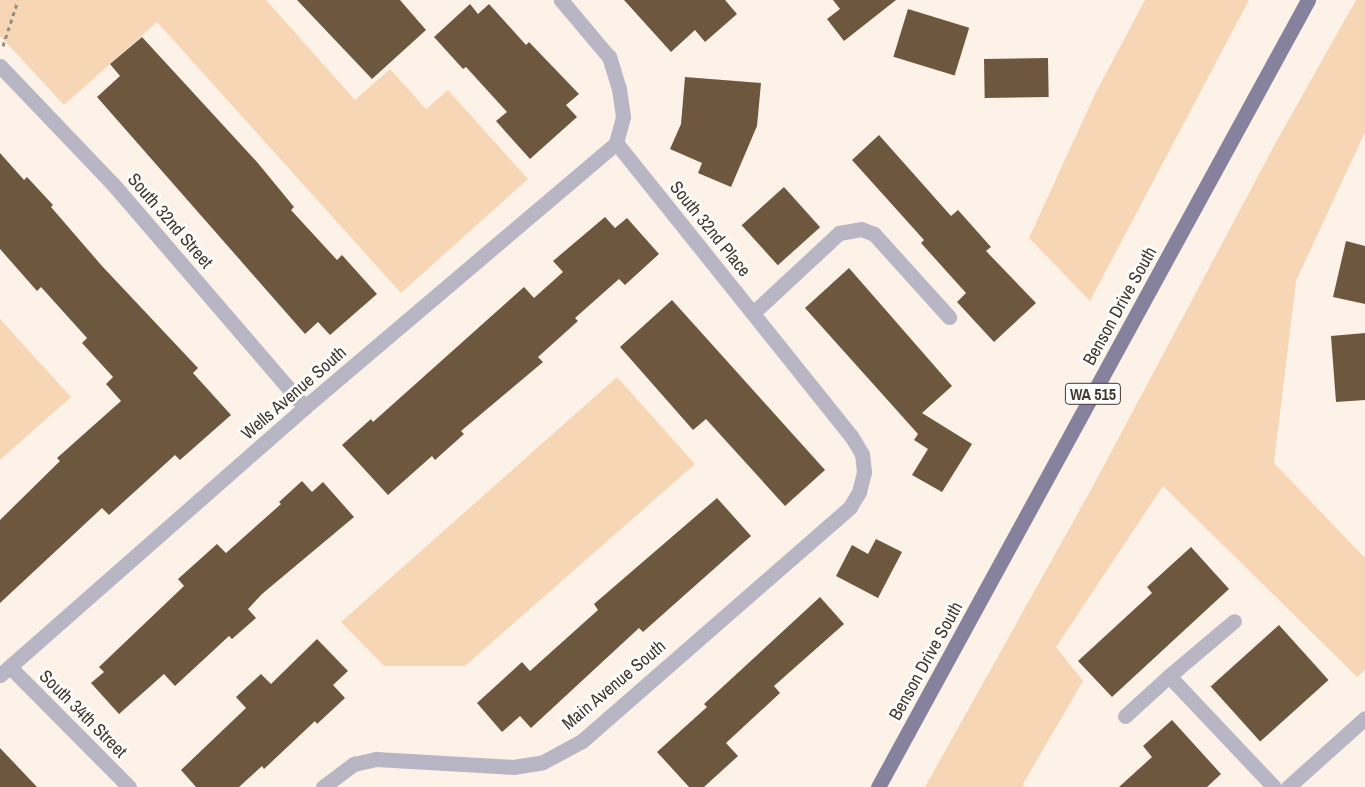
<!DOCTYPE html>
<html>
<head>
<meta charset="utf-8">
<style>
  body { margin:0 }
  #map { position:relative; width:1365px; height:787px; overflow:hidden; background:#fdf2e7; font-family:"Archivo Narrow",sans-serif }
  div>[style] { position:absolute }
  .green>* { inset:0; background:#f7d6b5 }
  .building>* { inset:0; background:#6e573f; transform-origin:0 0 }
  .path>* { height:3px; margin-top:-1.5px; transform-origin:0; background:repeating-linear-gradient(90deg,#978d82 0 4px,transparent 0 8px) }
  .lane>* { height:15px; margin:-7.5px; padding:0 7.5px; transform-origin:7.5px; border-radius:7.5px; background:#b8b6c5 }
  .street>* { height:15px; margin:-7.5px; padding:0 7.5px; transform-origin:7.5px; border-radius:7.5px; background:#b8b6c5 }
  .primary>* { height:15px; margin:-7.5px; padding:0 7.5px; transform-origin:7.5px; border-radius:7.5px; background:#86829d }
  span { translate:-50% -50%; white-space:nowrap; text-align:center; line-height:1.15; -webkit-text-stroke:5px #fff; paint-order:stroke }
  .shield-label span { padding:1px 4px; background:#fff; border:1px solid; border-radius:4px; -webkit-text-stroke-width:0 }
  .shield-label { font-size:16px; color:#42382d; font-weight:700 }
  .street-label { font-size:18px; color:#42382d }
</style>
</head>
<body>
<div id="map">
  <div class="green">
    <i style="clip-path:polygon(0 0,266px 0,355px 100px,390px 69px,426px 109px,448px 90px,528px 179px,401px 293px,157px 22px,64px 105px,0 36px)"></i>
    <i style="clip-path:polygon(1145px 0,1249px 0,1090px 301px,1029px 238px,1096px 92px)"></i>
    <i style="clip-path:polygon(1356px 0,1365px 0,1365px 132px,1296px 281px,1274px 463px,1365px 558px,1365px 670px,1357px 677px,1163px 486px,1056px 647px,1083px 681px,1023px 784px,1025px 787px,925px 787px,1092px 488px,1275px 144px)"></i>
    <i style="clip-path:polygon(0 319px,71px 397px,0 460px)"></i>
    <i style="clip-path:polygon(617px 377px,695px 464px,465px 666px,384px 666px,341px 622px)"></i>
  </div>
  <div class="building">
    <i style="clip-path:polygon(297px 0,400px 0,426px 30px,372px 79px)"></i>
    <i style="clip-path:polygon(624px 0,725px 0,737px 14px,705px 42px,695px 30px,671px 52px)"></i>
    <i style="clip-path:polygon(833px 0,896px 0,844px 41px,827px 19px,840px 9px)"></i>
    <i style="clip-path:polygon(470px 4px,478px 14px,489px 4px,526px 45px,529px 42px,579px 94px,566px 105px,577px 117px,530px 159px,496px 121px,507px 112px,466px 67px,463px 69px,434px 37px)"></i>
    <i style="left:908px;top:9px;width:64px;height:50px;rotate:17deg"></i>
    <i style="clip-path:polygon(142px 37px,257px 162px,294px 207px,291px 210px,337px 260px,342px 255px,377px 294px,330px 335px,318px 322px,305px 334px,97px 97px,120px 76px,110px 64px)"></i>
    <i style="left:1048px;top:58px;width:39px;height:64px;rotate:89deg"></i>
    <i style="clip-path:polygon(685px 77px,761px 83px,757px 126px,731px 187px,698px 173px,702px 163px,670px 149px,681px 124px)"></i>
    <i style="clip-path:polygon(879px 135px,951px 216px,958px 210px,991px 247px,986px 251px,1036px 303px,994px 342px,957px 302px,966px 293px,921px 243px,924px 240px,852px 160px)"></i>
    <i style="clip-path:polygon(0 153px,24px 180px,27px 177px,53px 205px,51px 207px,102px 266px,198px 368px,193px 373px,231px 415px,180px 460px,175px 455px,109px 515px,102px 508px,0 603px,0 520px,60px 461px,57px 458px,121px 401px,106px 384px,113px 377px,82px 343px,87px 338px,41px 287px,37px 291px,0 249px)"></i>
    <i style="left:784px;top:187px;width:54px;height:57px;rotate:48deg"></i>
    <i style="clip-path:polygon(605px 217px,615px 228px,627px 218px,659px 254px,625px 285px,619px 279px,575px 318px,578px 321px,538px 357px,543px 362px,461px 431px,464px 434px,435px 460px,432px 456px,388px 495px,342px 445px,371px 419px,373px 422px,524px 287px,534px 298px,563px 272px,553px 261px)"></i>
    <i style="clip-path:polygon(1346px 241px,1365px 246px,1365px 304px,1333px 297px)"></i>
    <i style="clip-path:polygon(849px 268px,952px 386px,922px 413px,972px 444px,942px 492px,912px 475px,928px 449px,914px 440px,918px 434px,805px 308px)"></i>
    <i style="clip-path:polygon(672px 300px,825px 470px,785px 506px,706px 419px,693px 430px,620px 347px)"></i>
    <i style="clip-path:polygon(1365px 333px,1365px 400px,1336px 402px,1331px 336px)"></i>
    <i style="clip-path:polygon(302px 481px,312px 492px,323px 482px,354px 517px,262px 594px,248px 609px,256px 618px,232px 639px,229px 636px,175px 686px,164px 674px,119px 714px,91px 683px,104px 672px,99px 667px,184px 586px,178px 579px,217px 544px,226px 553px,281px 504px,279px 502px)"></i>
    <i style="clip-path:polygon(717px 498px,751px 536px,643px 632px,639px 628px,531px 728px,520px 716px,502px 732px,477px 703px,522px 662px,530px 671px,598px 610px,594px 604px)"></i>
    <i style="clip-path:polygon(876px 539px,902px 552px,878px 598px,836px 576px,852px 545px,868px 554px)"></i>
    <i style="clip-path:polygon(1191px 547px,1229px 589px,1112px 697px,1078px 661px,1152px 593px,1147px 587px)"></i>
    <i style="clip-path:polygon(820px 597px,844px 624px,774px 686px,780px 693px,726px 743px,738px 756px,704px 787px,689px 787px,657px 752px,707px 707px,704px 704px)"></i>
    <i style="left:1279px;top:625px;width:74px;height:92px;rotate:48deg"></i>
    <i style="clip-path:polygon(317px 639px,348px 671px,333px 685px,345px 698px,317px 724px,315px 721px,264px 769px,262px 766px,239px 787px,196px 787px,181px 770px,246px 708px,236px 697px,261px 674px,271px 684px)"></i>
    <i style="clip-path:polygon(1172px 720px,1221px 774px,1207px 787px,1119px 787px,1152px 757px,1143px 746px)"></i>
    <i style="clip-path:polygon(0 748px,37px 787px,0 787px)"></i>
  </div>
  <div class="path">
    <i style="left:3px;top:46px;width:48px;rotate:-71.9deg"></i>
  </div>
  <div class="lane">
    <i style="left:753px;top:313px;width:117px;rotate:-42.9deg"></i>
    <i style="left:839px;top:233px;width:22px;rotate:-10deg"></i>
    <i style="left:861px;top:229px;width:14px;rotate:21deg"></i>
    <i style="left:874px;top:234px;width:112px;rotate:47.9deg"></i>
    <i style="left:1169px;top:676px;width:85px;rotate:-40.2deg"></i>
    <i style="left:1125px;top:716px;width:59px;rotate:-42.3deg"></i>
    <i style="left:1169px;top:676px;width:153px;rotate:46.6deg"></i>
  </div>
  <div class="street">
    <i style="left:0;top:66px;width:162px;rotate:46.3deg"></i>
    <i style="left:112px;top:183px;width:296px;rotate:49.3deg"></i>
    <i style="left:10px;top:667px;width:169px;rotate:45.2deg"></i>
    <i style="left:0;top:675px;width:406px;rotate:-41.3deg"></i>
    <i style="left:305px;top:407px;width:408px;rotate:-40.3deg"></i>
    <i style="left:323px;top:787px;width:39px;rotate:-37deg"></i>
    <i style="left:354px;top:764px;width:23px;rotate:-13deg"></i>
    <i style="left:376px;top:759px;width:137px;rotate:3.3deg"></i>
    <i style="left:513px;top:767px;width:30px;rotate:-9deg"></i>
    <i style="left:543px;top:762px;width:44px;rotate:-28.3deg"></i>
    <i style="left:582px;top:741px;width:356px;rotate:-41.1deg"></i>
    <i style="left:850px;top:507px;width:17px;rotate:-59deg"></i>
    <i style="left:859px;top:492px;width:21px;rotate:-76deg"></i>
    <i style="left:864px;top:472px;width:18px;rotate:-96deg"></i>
    <i style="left:862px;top:454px;width:21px;rotate:-121deg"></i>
    <i style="left:851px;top:436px;width:376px;rotate:-128.7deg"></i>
    <i style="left:616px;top:143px;width:27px;rotate:-75deg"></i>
    <i style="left:623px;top:117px;width:28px;rotate:-98deg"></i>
    <i style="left:619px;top:89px;width:34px;rotate:-107deg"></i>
    <i style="left:609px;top:57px;width:75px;rotate:-130.1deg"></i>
    <i style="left:1288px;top:787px;width:103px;rotate:-41.9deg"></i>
  </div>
  <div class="primary">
    <i style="left:878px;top:787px;width:897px;rotate:-61.35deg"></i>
  </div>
  <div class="shield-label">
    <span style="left:1093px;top:394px">WA 515</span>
  </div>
  <div class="street-label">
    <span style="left:170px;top:221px;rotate:49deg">South 32nd Street</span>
    <span style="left:710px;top:229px;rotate:51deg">South 32nd Place</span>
    <span style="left:1120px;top:306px;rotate:-61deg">Benson Drive South</span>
    <span style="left:294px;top:393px;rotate:-41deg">Wells Avenue South</span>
    <span style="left:926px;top:661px;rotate:-61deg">Benson Drive South</span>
    <span style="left:614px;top:685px;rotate:-40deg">Main Avenue South</span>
    <span style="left:83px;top:714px;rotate:45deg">South 34th Street</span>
  </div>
</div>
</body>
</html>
